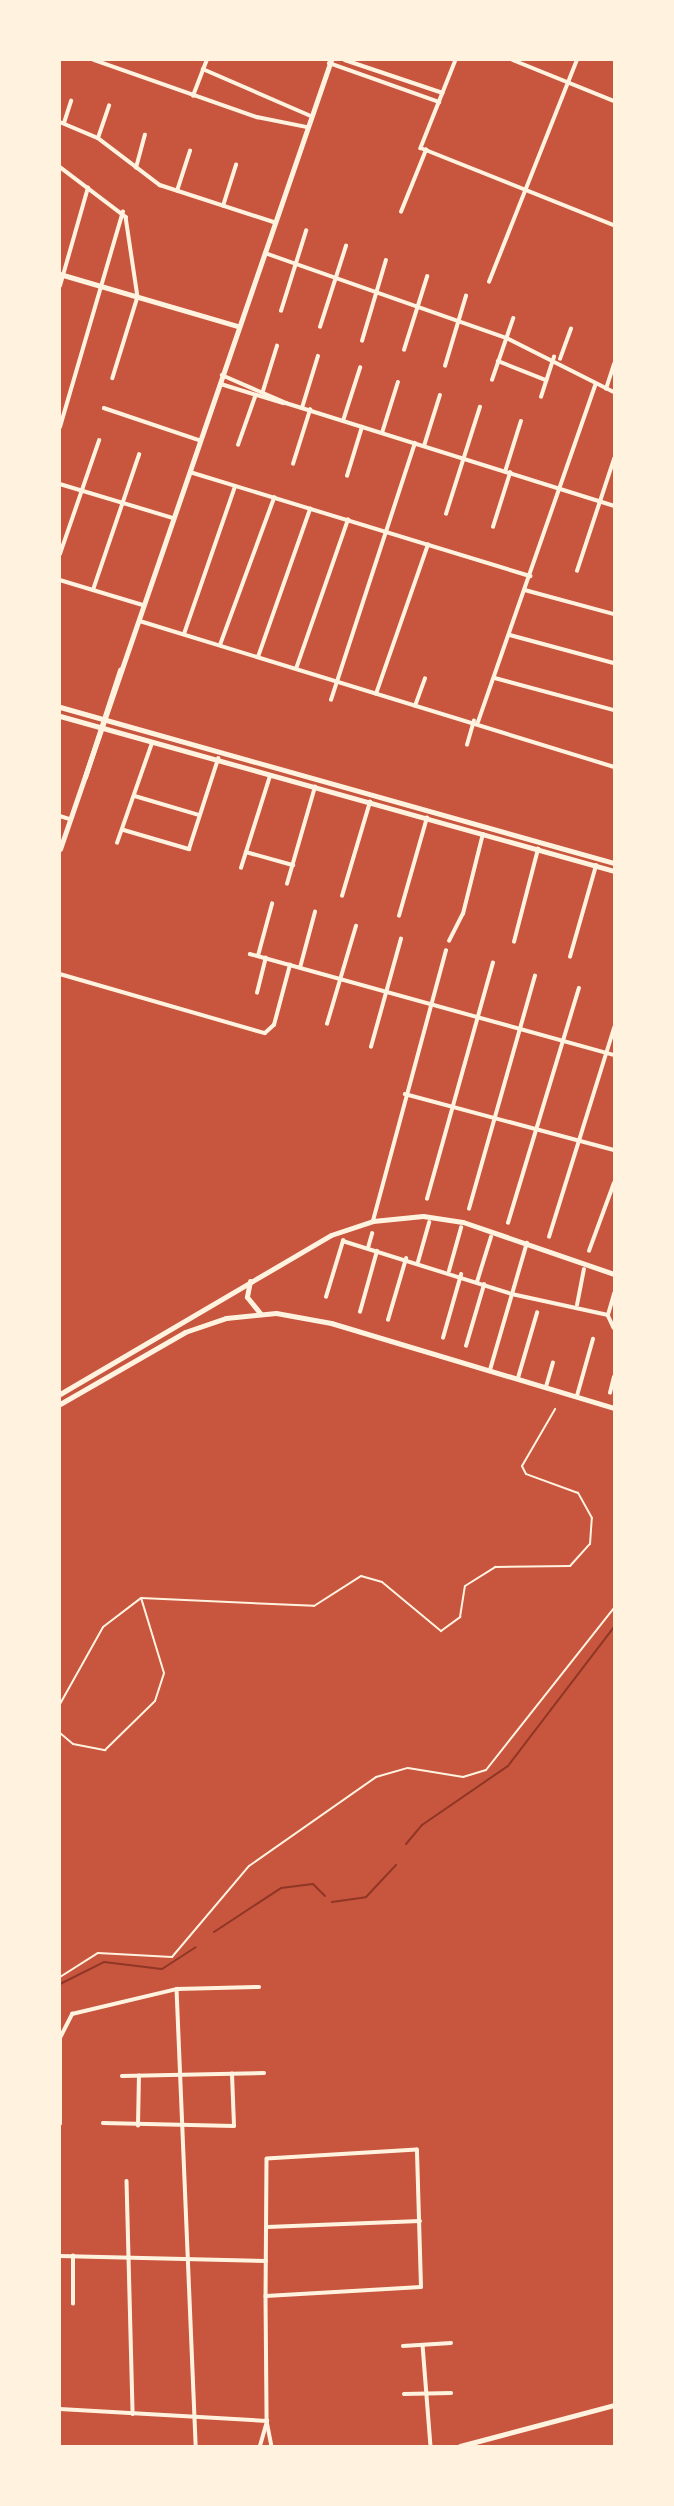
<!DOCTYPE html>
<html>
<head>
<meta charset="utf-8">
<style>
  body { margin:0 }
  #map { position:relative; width:674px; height:2506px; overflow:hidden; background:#c8553d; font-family:Jost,sans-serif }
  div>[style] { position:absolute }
  .stream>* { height:2px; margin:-1px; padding:0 1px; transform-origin:1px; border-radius:1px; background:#8f3625 }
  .service>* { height:2px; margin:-1px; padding:0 1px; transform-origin:1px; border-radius:1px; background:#fff3e0 }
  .minor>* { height:3.5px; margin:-1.75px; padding:0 1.75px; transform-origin:1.75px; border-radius:1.75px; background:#fff3e0 }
  .tertiary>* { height:4.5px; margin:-2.25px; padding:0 2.25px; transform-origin:2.25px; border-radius:2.25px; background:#fff3e0 }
  .secondary>* { height:5px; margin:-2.5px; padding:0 2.5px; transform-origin:2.5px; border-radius:2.5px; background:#fff3e0 }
  .primary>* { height:5px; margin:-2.5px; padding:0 2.5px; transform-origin:2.5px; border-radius:2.5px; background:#fff3e0 }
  span { translate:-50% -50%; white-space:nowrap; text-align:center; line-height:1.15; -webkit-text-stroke:5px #fff3e0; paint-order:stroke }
  .frame { position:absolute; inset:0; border:61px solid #fff3e0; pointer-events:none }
</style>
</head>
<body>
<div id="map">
  <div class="stream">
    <i style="left:406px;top:1844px;width:25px;rotate:-50deg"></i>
    <i style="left:422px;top:1825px;width:104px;rotate:-34.5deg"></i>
    <i style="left:508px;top:1766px;width:175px;rotate:-52.7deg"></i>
    <i style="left:332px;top:1902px;width:34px;rotate:-8deg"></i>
    <i style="left:366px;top:1897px;width:44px;rotate:-46.8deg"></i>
    <i style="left:214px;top:1932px;width:80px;rotate:-33.3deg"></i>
    <i style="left:281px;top:1888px;width:32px;rotate:-7deg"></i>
    <i style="left:313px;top:1884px;width:17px;rotate:45deg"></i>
    <i style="left:60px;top:1984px;width:49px;rotate:-26.6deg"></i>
    <i style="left:104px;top:1962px;width:58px;rotate:6.9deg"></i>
    <i style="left:162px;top:1969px;width:40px;rotate:-32.9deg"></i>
  </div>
  <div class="service">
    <i style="left:60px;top:1704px;width:88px;rotate:-60.8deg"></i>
    <i style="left:103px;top:1627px;width:48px;rotate:-37.3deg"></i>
    <i style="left:141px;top:1598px;width:173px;rotate:2.6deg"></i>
    <i style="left:314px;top:1606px;width:56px;rotate:-32.6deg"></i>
    <i style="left:361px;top:1576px;width:22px;rotate:16deg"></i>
    <i style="left:382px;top:1582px;width:77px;rotate:39.7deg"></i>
    <i style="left:441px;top:1631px;width:24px;rotate:-36deg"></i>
    <i style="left:460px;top:1617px;width:31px;rotate:-81deg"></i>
    <i style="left:465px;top:1586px;width:36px;rotate:-32deg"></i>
    <i style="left:495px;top:1567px;width:75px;rotate:-0.8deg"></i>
    <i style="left:570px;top:1566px;width:30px;rotate:-48deg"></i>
    <i style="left:590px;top:1544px;width:26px;rotate:-86deg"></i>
    <i style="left:592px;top:1518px;width:29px;rotate:-119deg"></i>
    <i style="left:578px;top:1493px;width:55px;rotate:-159.9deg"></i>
    <i style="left:526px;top:1474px;width:9px;rotate:-117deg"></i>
    <i style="left:522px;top:1466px;width:66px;rotate:-59.9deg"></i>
    <i style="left:60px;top:1733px;width:17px;rotate:40deg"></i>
    <i style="left:73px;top:1744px;width:33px;rotate:11deg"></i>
    <i style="left:105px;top:1750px;width:70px;rotate:-44.4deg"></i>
    <i style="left:155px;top:1701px;width:29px;rotate:-72deg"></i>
    <i style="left:164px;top:1673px;width:78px;rotate:-107deg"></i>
    <i style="left:60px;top:1977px;width:45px;rotate:-32.3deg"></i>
    <i style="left:98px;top:1953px;width:74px;rotate:3.1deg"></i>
    <i style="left:172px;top:1957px;width:119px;rotate:-49.8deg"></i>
    <i style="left:249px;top:1866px;width:155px;rotate:-35deg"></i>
    <i style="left:376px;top:1777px;width:33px;rotate:-16deg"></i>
    <i style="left:408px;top:1768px;width:56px;rotate:9.3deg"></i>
    <i style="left:463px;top:1777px;width:24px;rotate:-17deg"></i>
    <i style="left:486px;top:1770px;width:206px;rotate:-51.7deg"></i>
  </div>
  <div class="minor">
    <i style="left:94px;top:60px;width:173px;rotate:19.3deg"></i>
    <i style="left:257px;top:117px;width:51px;rotate:11.3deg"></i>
    <i style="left:345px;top:60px;width:103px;rotate:18.6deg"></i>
    <i style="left:456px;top:60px;width:95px;rotate:111.7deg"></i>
    <i style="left:421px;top:148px;width:208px;rotate:21.8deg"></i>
    <i style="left:513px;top:60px;width:109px;rotate:22.1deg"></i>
    <i style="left:329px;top:63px;width:117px;rotate:19.5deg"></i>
    <i style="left:203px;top:69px;width:118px;rotate:23.5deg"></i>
    <i style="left:193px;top:96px;width:39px;rotate:-69deg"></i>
    <i style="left:60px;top:122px;width:41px;rotate:22.8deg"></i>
    <i style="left:98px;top:138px;width:78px;rotate:37.2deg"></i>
    <i style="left:160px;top:185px;width:120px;rotate:18deg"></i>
    <i style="left:64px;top:123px;width:23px;rotate:-72deg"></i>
    <i style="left:98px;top:138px;width:34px;rotate:-71deg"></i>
    <i style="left:60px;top:167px;width:83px;rotate:37.1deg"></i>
    <i style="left:126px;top:217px;width:81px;rotate:81.5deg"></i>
    <i style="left:138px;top:297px;width:85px;rotate:107.2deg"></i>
    <i style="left:136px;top:168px;width:34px;rotate:-75deg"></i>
    <i style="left:177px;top:191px;width:42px;rotate:-72deg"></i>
    <i style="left:223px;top:206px;width:43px;rotate:-72.4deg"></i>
    <i style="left:401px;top:212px;width:67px;rotate:-68deg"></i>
    <i style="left:265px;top:253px;width:256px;rotate:19.4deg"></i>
    <i style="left:507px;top:338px;width:120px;rotate:26.8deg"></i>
    <i style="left:489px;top:282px;width:239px;rotate:-68.4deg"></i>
    <i style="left:60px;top:286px;width:102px;rotate:-74.1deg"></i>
    <i style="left:281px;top:311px;width:84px;rotate:-72.6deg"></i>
    <i style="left:320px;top:327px;width:85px;rotate:-72.2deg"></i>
    <i style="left:362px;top:341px;width:84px;rotate:-73.5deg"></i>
    <i style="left:404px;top:350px;width:77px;rotate:-72.5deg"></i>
    <i style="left:560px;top:359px;width:32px;rotate:-70deg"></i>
    <i style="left:498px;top:361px;width:52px;rotate:21.6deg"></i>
    <i style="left:445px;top:366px;width:73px;rotate:-73.3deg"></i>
    <i style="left:222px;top:375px;width:70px;rotate:23.6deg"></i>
    <i style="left:286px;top:403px;width:344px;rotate:17.4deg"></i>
    <i style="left:492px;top:380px;width:65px;rotate:-71deg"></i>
    <i style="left:221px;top:384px;width:65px;rotate:17deg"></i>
    <i style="left:606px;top:389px;width:26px;rotate:-72deg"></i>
    <i style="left:263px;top:391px;width:47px;rotate:-72.7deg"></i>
    <i style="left:541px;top:397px;width:42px;rotate:-72deg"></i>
    <i style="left:104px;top:408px;width:100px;rotate:18.6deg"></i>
    <i style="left:302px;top:408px;width:54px;rotate:-72.9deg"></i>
    <i style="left:343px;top:421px;width:56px;rotate:-72.2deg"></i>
    <i style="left:60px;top:427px;width:224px;rotate:-73.7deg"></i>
    <i style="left:382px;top:433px;width:53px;rotate:-72.6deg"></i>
    <i style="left:238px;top:445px;width:51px;rotate:-70.5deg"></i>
    <i style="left:424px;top:446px;width:53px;rotate:-72.6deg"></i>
    <i style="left:293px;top:464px;width:57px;rotate:-72.5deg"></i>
    <i style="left:190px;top:472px;width:356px;rotate:17deg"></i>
    <i style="left:505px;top:472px;width:53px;rotate:-72.6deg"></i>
    <i style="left:347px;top:476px;width:51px;rotate:-73deg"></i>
    <i style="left:60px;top:484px;width:118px;rotate:16.7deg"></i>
    <i style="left:446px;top:514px;width:112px;rotate:-72.4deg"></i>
    <i style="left:493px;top:527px;width:57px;rotate:-72.5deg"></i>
    <i style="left:60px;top:554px;width:120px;rotate:-71deg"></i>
    <i style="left:577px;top:571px;width:118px;rotate:-71.7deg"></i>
    <i style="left:60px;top:580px;width:87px;rotate:16.8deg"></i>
    <i style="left:93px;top:590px;width:143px;rotate:-71.2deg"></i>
    <i style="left:525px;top:590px;width:92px;rotate:15.1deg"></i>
    <i style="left:140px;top:621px;width:496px;rotate:17.1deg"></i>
    <i style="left:184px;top:634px;width:156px;rotate:-70.9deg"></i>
    <i style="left:510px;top:635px;width:108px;rotate:15.1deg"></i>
    <i style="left:220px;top:645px;width:157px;rotate:-69.8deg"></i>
    <i style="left:258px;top:657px;width:157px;rotate:-70.6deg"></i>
    <i style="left:296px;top:669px;width:158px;rotate:-70.8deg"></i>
    <i style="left:495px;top:678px;width:123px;rotate:15.1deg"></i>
    <i style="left:376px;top:694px;width:158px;rotate:-70.8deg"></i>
    <i style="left:331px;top:700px;width:270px;rotate:-71.9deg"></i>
    <i style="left:415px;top:706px;width:29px;rotate:-70deg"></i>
    <i style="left:478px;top:722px;width:358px;rotate:-70.8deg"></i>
    <i style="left:467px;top:745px;width:25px;rotate:-74deg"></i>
    <i style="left:135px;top:796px;width:67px;rotate:16.5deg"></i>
    <i style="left:60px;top:816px;width:10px;rotate:17deg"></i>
    <i style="left:124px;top:830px;width:68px;rotate:16.3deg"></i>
    <i style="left:189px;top:849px;width:95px;rotate:-72.1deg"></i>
    <i style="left:117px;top:843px;width:106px;rotate:-70.7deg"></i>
    <i style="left:246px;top:852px;width:49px;rotate:15.5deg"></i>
    <i style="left:241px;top:868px;width:96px;rotate:-72.5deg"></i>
    <i style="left:287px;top:884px;width:101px;rotate:-73.9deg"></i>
    <i style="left:342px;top:896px;width:98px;rotate:-73.4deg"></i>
    <i style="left:399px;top:916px;width:102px;rotate:-74.1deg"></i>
    <i style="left:449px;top:941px;width:30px;rotate:-63deg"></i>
    <i style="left:463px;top:914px;width:82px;rotate:-76deg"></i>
    <i style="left:514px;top:942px;width:96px;rotate:-75.5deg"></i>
    <i style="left:250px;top:954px;width:378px;rotate:15.5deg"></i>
    <i style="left:258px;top:956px;width:54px;rotate:-74.9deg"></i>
    <i style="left:570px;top:957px;width:95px;rotate:-74.1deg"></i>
    <i style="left:300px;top:968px;width:58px;rotate:-75deg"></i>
    <i style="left:60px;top:974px;width:213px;rotate:16.1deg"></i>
    <i style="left:265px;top:1033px;width:12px;rotate:-42deg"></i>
    <i style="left:274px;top:1025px;width:62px;rotate:-75.1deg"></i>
    <i style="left:257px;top:993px;width:36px;rotate:-76deg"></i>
    <i style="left:327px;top:1024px;width:102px;rotate:-73.5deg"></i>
    <i style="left:371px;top:1047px;width:112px;rotate:-74.5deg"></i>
    <i style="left:405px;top:1094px;width:216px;rotate:15deg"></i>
    <i style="left:427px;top:1199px;width:245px;rotate:-74.4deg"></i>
    <i style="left:469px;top:1209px;width:242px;rotate:-74.2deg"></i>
    <i style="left:373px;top:1221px;width:280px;rotate:-74.9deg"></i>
    <i style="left:508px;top:1223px;width:245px;rotate:-73.2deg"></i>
    <i style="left:549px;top:1237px;width:219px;rotate:-72.7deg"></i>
    <i style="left:368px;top:1248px;width:15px;rotate:-74deg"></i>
    <i style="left:589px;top:1251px;width:72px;rotate:-69.8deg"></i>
    <i style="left:418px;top:1262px;width:41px;rotate:-74.2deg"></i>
    <i style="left:449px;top:1271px;width:45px;rotate:-74.4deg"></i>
    <i style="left:477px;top:1282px;width:47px;rotate:-72.7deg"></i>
    <i style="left:326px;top:1297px;width:59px;rotate:-73.1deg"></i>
    <i style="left:343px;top:1241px;width:177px;rotate:17.4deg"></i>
    <i style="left:512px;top:1294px;width:98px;rotate:12.3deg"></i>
    <i style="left:608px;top:1315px;width:14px;rotate:65deg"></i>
    <i style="left:577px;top:1305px;width:36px;rotate:-79deg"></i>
    <i style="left:360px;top:1312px;width:63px;rotate:-74.4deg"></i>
    <i style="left:608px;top:1315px;width:22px;rotate:-74deg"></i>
    <i style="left:388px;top:1320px;width:64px;rotate:-73.6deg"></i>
    <i style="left:443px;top:1338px;width:66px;rotate:-74.1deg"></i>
    <i style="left:466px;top:1346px;width:64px;rotate:-73.6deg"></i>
    <i style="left:490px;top:1370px;width:132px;rotate:-73.8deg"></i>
    <i style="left:518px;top:1378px;width:68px;rotate:-73.7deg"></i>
    <i style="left:546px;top:1387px;width:25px;rotate:-74deg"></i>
    <i style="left:610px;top:1393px;width:16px;rotate:-76deg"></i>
    <i style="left:577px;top:1396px;width:59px;rotate:-74.3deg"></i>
    <i style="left:177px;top:1989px;width:457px;rotate:87.6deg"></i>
    <i style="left:122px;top:2076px;width:142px;rotate:-1.2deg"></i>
    <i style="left:103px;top:2123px;width:131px;rotate:1.3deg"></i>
    <i style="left:234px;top:2126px;width:52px;rotate:-92.2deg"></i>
    <i style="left:60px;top:2124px;width:86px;rotate:-90deg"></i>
    <i style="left:60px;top:2038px;width:27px;rotate:-63deg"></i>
    <i style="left:72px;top:2014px;width:108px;rotate:-13.4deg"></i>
    <i style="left:177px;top:1989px;width:82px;rotate:-1.4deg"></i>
    <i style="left:138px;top:2126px;width:50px;rotate:-88.9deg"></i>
    <i style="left:127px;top:2181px;width:233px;rotate:88.5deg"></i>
    <i style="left:267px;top:2227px;width:153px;rotate:-2.2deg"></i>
    <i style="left:60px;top:2256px;width:206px;rotate:1.4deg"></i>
    <i style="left:266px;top:2296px;width:155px;rotate:-3.3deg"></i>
    <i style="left:421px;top:2287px;width:137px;rotate:-91.7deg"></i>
    <i style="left:417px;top:2150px;width:150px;rotate:176.6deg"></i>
    <i style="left:267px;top:2159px;width:137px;rotate:90.4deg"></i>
    <i style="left:266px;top:2296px;width:125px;rotate:89.5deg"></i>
    <i style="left:267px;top:2421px;width:25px;rotate:79deg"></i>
    <i style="left:73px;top:2304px;width:48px;rotate:-90deg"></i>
    <i style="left:423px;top:2345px;width:101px;rotate:85.5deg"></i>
    <i style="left:403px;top:2346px;width:48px;rotate:-3.6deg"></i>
    <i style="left:404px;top:2394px;width:47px;rotate:-1.2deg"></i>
    <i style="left:60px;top:2409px;width:207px;rotate:3.3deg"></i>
    <i style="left:260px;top:2446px;width:26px;rotate:-74deg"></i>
  </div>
  <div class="tertiary">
    <i style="left:60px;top:274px;width:185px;rotate:16.3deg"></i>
  </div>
  <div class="secondary">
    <i style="left:60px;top:707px;width:576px;rotate:15.73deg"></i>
    <i style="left:60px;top:716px;width:575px;rotate:15.63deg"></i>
    <i style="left:85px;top:777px;width:113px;rotate:-71.9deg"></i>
    <i style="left:60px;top:849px;width:834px;rotate:-71.04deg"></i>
    <i style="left:460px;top:2446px;width:159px;rotate:-14.9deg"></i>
  </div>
  <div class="primary">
    <i style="left:250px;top:1281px;width:16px;rotate:101deg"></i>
    <i style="left:247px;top:1297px;width:21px;rotate:51deg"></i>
    <i style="left:60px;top:1394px;width:314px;rotate:-30.4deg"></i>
    <i style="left:331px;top:1235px;width:44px;rotate:-18.4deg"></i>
    <i style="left:373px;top:1221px;width:50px;rotate:-5.7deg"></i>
    <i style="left:423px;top:1216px;width:40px;rotate:8.5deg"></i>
    <i style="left:463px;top:1222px;width:160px;rotate:19deg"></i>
    <i style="left:60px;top:1404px;width:144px;rotate:-29.9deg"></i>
    <i style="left:185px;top:1332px;width:43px;rotate:-18.9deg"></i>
    <i style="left:226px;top:1318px;width:50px;rotate:-5.7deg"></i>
    <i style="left:276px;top:1313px;width:56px;rotate:10.3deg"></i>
    <i style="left:331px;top:1323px;width:295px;rotate:16.7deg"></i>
  </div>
  <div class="frame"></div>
</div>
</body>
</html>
